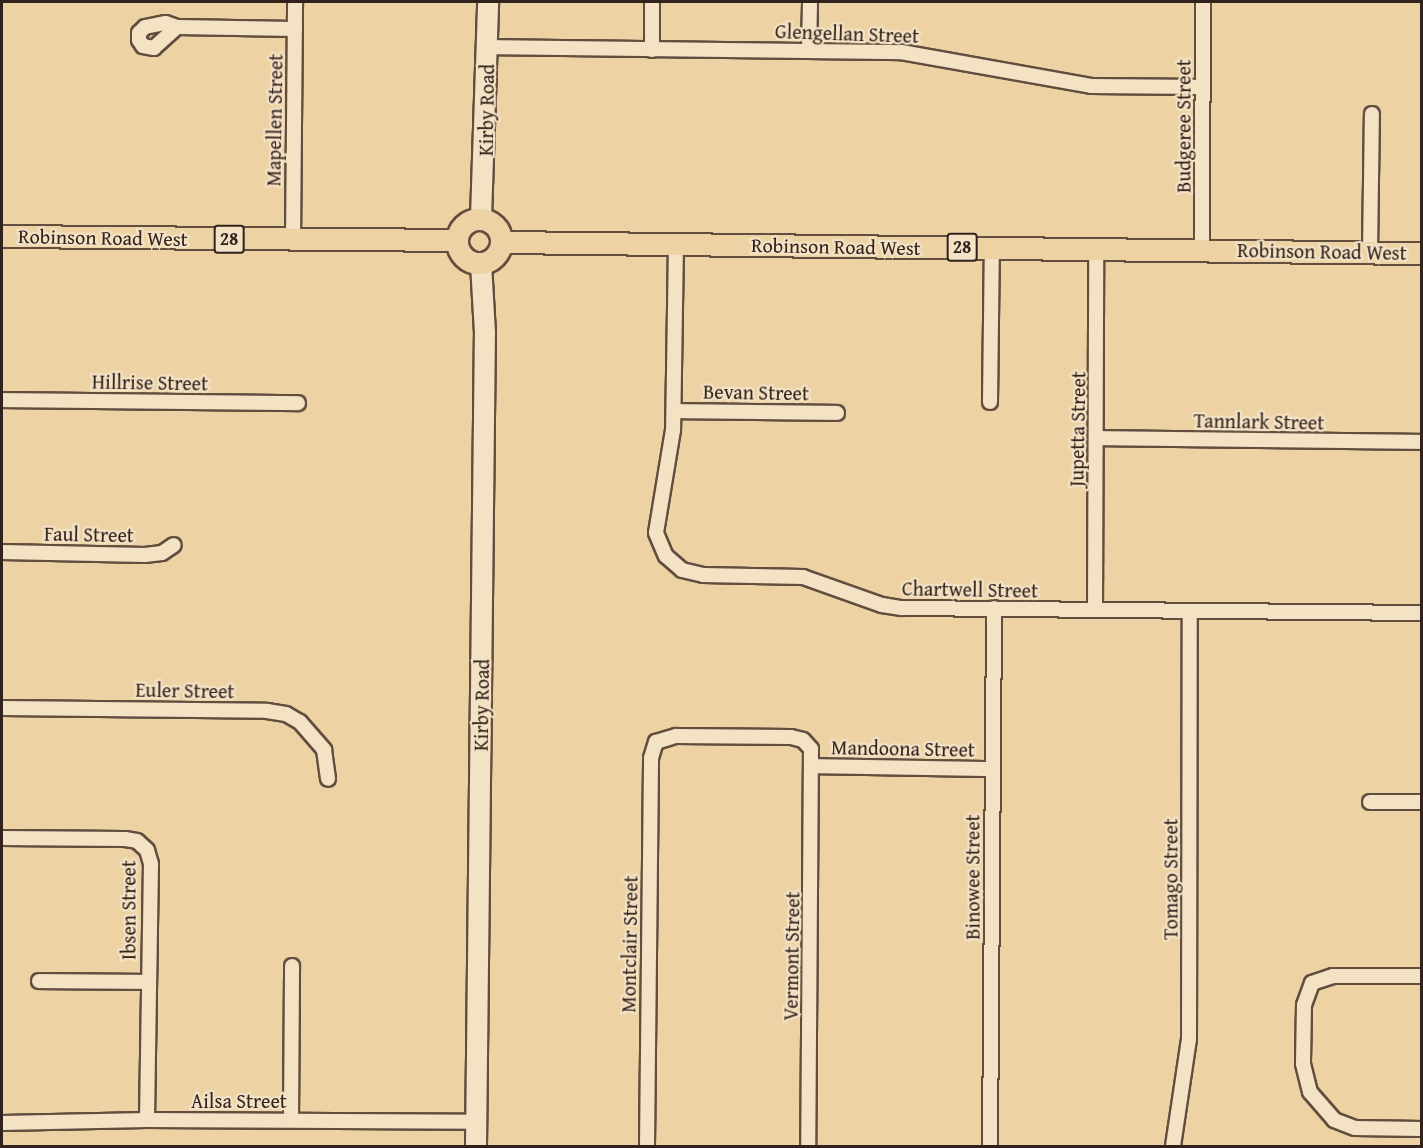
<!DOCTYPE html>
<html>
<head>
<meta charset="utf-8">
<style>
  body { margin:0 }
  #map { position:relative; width:1423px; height:1148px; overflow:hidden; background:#edd2a4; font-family:"Gentium Book Plus",serif }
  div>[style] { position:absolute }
  .roads { filter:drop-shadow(2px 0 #614e3f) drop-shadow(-2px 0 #614e3f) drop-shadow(0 2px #614e3f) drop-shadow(0 -2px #614e3f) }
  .street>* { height:14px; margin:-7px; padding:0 7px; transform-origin:7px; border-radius:7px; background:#f3e2c4 }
  .secondary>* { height:20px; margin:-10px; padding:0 10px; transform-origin:10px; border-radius:10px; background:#f3e2c4 }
  .primary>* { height:21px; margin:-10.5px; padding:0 10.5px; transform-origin:10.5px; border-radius:10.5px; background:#edd2a4 }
  .primary>.ring { margin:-10.5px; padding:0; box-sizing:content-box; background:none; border:21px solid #edd2a4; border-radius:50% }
  span { translate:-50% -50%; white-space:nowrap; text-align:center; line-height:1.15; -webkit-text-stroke:4.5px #f3e2c4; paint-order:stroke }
  .shield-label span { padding:2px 4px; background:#f3e2c4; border:2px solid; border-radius:4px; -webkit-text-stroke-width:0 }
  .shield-label { font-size:18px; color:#32221d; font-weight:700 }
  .street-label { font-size:20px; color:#32221d }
  .frame { position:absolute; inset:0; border:3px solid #32221d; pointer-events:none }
</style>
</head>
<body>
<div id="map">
  <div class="roads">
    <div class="street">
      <i style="left:177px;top:27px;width:31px;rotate:138deg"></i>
      <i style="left:154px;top:48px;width:11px;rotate:-170deg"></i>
      <i style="left:143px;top:46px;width:7px;rotate:-124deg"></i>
      <i style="left:139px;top:40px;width:7px;rotate:-90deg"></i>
      <i style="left:139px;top:33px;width:8px;rotate:-45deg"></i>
      <i style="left:145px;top:27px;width:21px;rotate:-11deg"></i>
      <i style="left:166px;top:23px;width:12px;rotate:20deg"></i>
      <i style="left:177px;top:27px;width:118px;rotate:1deg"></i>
      <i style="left:488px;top:47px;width:413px;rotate:0.7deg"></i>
      <i style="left:901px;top:52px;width:193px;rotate:10.1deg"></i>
      <i style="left:1091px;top:86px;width:111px;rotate:0.5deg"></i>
      <i style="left:652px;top:50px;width:48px;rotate:-90deg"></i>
      <i style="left:809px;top:51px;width:49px;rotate:-88.8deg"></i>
      <i style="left:293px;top:240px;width:238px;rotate:-89.5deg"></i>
      <i style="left:676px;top:244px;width:186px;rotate:90.9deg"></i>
      <i style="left:673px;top:430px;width:104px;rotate:99.4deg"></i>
      <i style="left:656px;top:533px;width:25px;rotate:67deg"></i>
      <i style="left:666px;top:556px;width:21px;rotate:41deg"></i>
      <i style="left:682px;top:570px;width:22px;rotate:13deg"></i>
      <i style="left:703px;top:575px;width:100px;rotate:1.1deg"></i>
      <i style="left:803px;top:577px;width:84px;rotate:19.5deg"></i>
      <i style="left:882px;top:605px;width:20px;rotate:9deg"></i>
      <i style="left:902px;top:608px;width:520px;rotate:0.55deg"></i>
      <i style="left:1202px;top:250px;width:248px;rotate:-89.8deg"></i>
      <i style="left:1370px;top:252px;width:138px;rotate:-89.2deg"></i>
      <i style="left:2px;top:400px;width:296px;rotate:0.6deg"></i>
      <i style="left:990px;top:402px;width:154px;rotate:-89.3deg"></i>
      <i style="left:674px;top:411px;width:163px;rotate:0.7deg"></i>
      <i style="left:1096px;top:438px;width:326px;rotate:0.7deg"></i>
      <i style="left:2px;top:552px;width:143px;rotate:1.2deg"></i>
      <i style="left:145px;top:555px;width:17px;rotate:-7deg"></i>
      <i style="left:162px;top:553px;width:14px;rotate:-34deg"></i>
      <i style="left:1095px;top:610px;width:361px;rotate:-89.8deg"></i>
      <i style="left:2px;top:708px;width:265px;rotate:0.6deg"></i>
      <i style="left:267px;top:711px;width:19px;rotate:9deg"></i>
      <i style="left:286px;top:714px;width:16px;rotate:30deg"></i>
      <i style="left:300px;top:722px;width:37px;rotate:49deg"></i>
      <i style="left:324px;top:750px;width:29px;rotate:82deg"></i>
      <i style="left:813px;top:766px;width:180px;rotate:1deg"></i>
      <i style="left:1370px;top:802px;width:52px"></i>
      <i style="left:2px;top:838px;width:123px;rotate:0.5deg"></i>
      <i style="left:125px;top:839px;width:12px;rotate:9deg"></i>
      <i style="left:137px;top:841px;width:13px;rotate:42deg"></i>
      <i style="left:147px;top:850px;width:15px;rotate:74deg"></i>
      <i style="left:151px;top:864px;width:256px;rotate:90.9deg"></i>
      <i style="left:1422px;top:976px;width:89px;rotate:180deg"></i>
      <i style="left:1333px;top:976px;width:22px;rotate:162deg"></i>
      <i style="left:1312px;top:983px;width:23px;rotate:110deg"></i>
      <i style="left:1304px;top:1005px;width:59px;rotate:91deg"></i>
      <i style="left:1303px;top:1064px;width:29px;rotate:76deg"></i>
      <i style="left:1310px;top:1092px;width:37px;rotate:49deg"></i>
      <i style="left:1334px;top:1120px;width:22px;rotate:21deg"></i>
      <i style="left:1355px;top:1128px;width:67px;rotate:0.9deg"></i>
      <i style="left:39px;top:981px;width:109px;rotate:0.5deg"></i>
      <i style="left:291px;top:1119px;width:153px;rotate:-89.6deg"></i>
      <i style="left:2px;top:1123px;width:145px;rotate:-1.2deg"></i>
      <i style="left:147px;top:1120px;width:329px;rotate:0.3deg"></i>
      <i style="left:647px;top:1146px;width:388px;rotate:-89.4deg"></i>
      <i style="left:651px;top:758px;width:17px;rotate:-73deg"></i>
      <i style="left:656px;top:742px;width:21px;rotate:-17deg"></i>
      <i style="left:676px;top:736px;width:115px;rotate:0.5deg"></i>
      <i style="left:791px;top:737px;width:12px;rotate:14deg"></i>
      <i style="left:803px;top:740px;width:12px;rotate:48deg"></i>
      <i style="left:811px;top:749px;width:397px;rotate:90.4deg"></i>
      <i style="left:990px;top:1146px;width:538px;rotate:-89.57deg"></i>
      <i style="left:1173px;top:1146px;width:108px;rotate:-81.5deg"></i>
      <i style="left:1189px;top:1039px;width:428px;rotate:-89.9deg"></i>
    </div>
    <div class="secondary">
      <i style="left:481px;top:218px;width:216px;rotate:-88.1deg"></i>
      <i style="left:476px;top:1146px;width:813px;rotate:-89.37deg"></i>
      <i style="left:485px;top:333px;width:70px;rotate:-93.3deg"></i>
    </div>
    <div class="primary">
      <i class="ring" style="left:457px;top:219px;width:23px;height:23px"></i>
      <i style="left:2px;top:236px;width:455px;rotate:0.5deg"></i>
      <i style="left:502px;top:242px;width:920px;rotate:0.69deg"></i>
    </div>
  </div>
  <div class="shield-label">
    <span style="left:229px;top:239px">28</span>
    <span style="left:962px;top:247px">28</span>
  </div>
  <div class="street-label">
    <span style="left:847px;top:33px;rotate:2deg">Glengellan Street</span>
    <span style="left:486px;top:110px;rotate:-89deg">Kirby Road</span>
    <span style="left:274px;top:120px;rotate:-89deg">Mapellen Street</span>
    <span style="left:1183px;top:126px;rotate:-90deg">Budgeree Street</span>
    <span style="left:103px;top:237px;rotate:1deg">Robinson Road West</span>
    <span style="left:836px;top:246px;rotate:1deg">Robinson Road West</span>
    <span style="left:1322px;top:251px;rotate:1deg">Robinson Road West</span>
    <span style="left:150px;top:382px;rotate:1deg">Hillrise Street</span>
    <span style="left:756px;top:392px;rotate:1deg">Bevan Street</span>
    <span style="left:1259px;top:421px;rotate:1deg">Tannlark Street</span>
    <span style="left:1077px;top:429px;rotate:-89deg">Jupetta Street</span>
    <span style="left:89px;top:534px;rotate:1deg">Faul Street</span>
    <span style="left:970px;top:589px;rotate:1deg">Chartwell Street</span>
    <span style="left:185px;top:690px;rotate:1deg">Euler Street</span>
    <span style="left:481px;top:705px;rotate:-89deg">Kirby Road</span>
    <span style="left:903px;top:748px;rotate:1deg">Mandoona Street</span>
    <span style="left:972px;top:877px;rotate:-90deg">Binowee Street</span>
    <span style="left:1170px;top:879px;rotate:-90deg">Tomago Street</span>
    <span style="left:128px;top:910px;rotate:-90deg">Ibsen Street</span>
    <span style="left:629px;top:944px;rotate:-89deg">Montclair Street</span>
    <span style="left:791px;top:956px;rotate:-89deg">Vermont Street</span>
    <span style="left:239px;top:1100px">Ailsa Street</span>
  </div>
  <div class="frame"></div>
</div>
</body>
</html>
